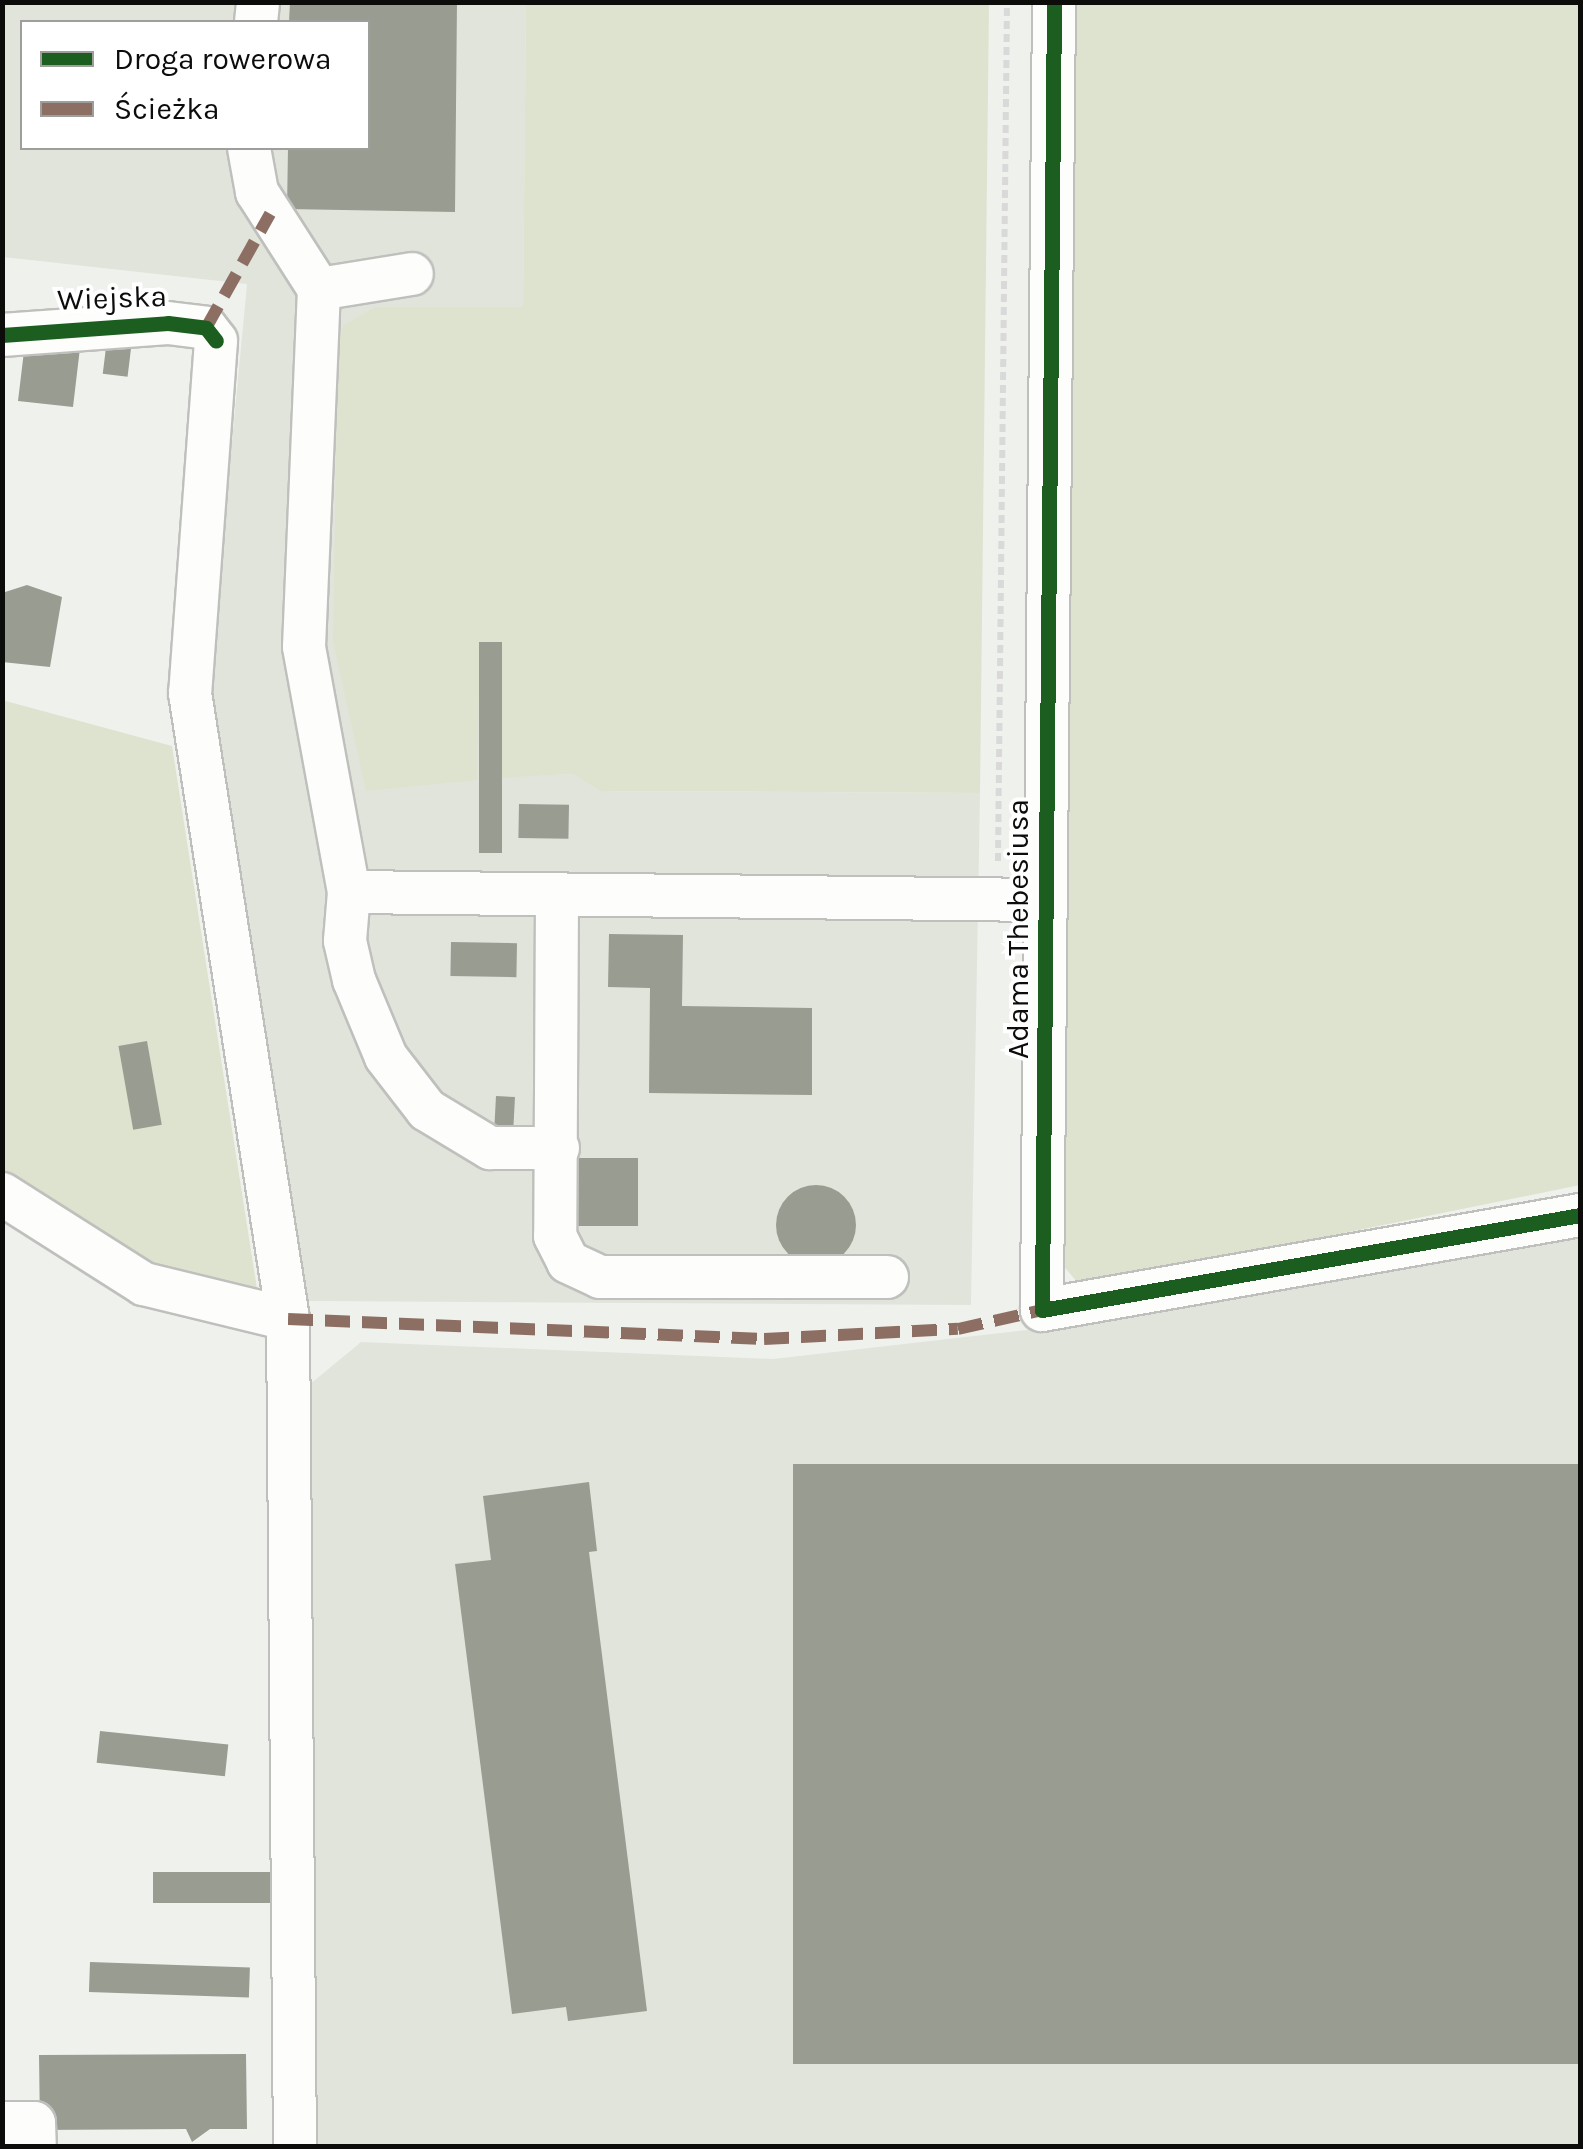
<!DOCTYPE html>
<html>
<head>
<meta charset="utf-8">
<style>
  body { margin:0 }
  #map { position:relative; width:1583px; height:2149px; overflow:hidden; background:#eff1ed; font-family:Karla,sans-serif }
  div>[style] { position:absolute }
  .built>* { inset:0; background:#e1e4db }
  .green>* { inset:0; background:#dde3cf }
  .building>* { inset:0; background:#999c91; transform-origin:0 0 }
  .round { border-radius:50% }
  .path>* { height:6px; margin-top:-3px; transform-origin:0; background:repeating-linear-gradient(90deg,#d9d9d9 0 8px,transparent 0 13px) }
  .roads { filter:drop-shadow(2px 0 #bfc0bd) drop-shadow(-2px 0 #bfc0bd) drop-shadow(0 2px #bfc0bd) drop-shadow(0 -2px #bfc0bd) }
  .minor>* { height:42px; margin:-21px; padding:0 21px; transform-origin:21px; border-radius:21px; background:#fdfdfc }
  .quiet>* { height:12px; margin-top:-6px; transform-origin:0; background:repeating-linear-gradient(90deg,#8d6e63 0 25px,transparent 0 37px) }
  .cycleway>* { height:15px; margin:-7.5px; padding:0 7.5px; transform-origin:7.5px; border-radius:7.5px; background:#1b5e20 }
  span { translate:-50% -50%; white-space:nowrap; text-align:center; line-height:1.15; -webkit-text-stroke:8px #fff; paint-order:stroke }
  .street-label { font-size:30px; color:#0c0d0b }
  .frame { position:absolute; inset:0; border:5px solid #0c0d0b; pointer-events:none }
  .legend { position:absolute; left:20px; top:20px; width:350px; height:130px; box-sizing:border-box; background:#fff; border:2px solid #9e9e9d; margin:0; padding:12px 18px; list-style:none; font-size:30px; color:#0c0d0b }
  .legend li { display:flex; align-items:center; gap:20px; height:50px }
  .legend b { width:50px; border:2px solid #9e9e9d }
</style>
</head>
<body>
<div id="map">
  <div class="built">
    <i style="clip-path:polygon(evenodd,2px 3px,526px 3px,523px 308px,375px 307px,479px 642px,502px 642px,500px 777px,573px 774px,599px 791px,980px 793px,971px 1305px,308px 1301px,206px 716px,247px 284px,3px 257px,2px 3px,22px 22px,368px 22px,368px 148px,22px 148px,22px 22px)"></i>
    <i style="clip-path:polygon(1580px 1231px,1580px 2146px,317px 2146px,309px 1385px,361px 1342px,773px 1359px,1044px 1328px)"></i>
  </div>
  <div class="green">
    <i style="clip-path:polygon(526px 3px,989px 3px,980px 793px,599px 791px,573px 774px,500px 778px,502px 642px,480px 642px,477px 780px,366px 791px,333px 642px,338px 342px,343px 326px,375px 307px,523px 307px)"></i>
    <i style="clip-path:polygon(1076px 3px,1580px 3px,1580px 1185px,1137px 1275px,1078px 1283px,1061px 1263px,1057px 1025px,1067px 924px)"></i>
    <i style="clip-path:polygon(2px 700px,172px 746px,257px 1289px,190px 1281px,112px 1246px,3px 1174px)"></i>
  </div>
  <div class="building">
    <i style="clip-path:polygon(290px 2px,457px 2px,455px 212px,287px 209px,288px 148px,368px 148px,368px 22px,289px 22px)"></i>
    <i style="left:107px;top:339px;width:25px;height:35px;rotate:7deg"></i>
    <i style="clip-path:polygon(52px 345px,80px 348px,73px 407px,18px 401px,24px 351px,51px 354px)"></i>
    <i style="clip-path:polygon(27px 585px,62px 597px,50px 667px,2px 662px,2px 593px)"></i>
    <i style="left:479px;top:642px;width:23px;height:211px"></i>
    <i style="left:519px;top:804px;width:50px;height:34px;rotate:1deg"></i>
    <i style="clip-path:polygon(609px 934px,683px 935px,682px 1006px,812px 1008px,812px 1095px,649px 1093px,650px 988px,608px 987px)"></i>
    <i style="left:451px;top:942px;width:66px;height:34px;rotate:1deg"></i>
    <i style="left:147px;top:1041px;width:85px;height:29px;rotate:80deg"></i>
    <i style="left:496px;top:1096px;width:19px;height:38px;rotate:3deg"></i>
    <i style="left:571px;top:1158px;width:67px;height:68px"></i>
    <i class="round" style="left:776px;top:1185px;width:80px;height:80px"></i>
    <i style="left:1580px;top:1464px;width:600px;height:787px;rotate:90deg"></i>
    <i style="clip-path:polygon(589px 1482px,597px 1551px,589px 1552px,647px 2011px,568px 2021px,566px 2007px,512px 2014px,455px 1564px,491px 1560px,483px 1496px)"></i>
    <i style="left:100px;top:1731px;width:129px;height:32px;rotate:6deg"></i>
    <i style="left:270px;top:1872px;width:31px;height:117px;rotate:90deg"></i>
    <i style="left:90px;top:1962px;width:160px;height:30px;rotate:2deg"></i>
    <i style="clip-path:polygon(246px 2054px,247px 2129px,210px 2129px,192px 2142px,186px 2129px,40px 2130px,39px 2055px)"></i>
  </div>
  <div class="path">
    <i style="left:998px;top:861px;width:859px;rotate:-89.4deg"></i>
  </div>
  <div class="roads">
    <div class="minor">
      <i style="left:1054px;top:2px;width:1308px;rotate:90.53deg"></i>
      <i style="left:1042px;top:1310px;width:546px;rotate:-10.01deg"></i>
      <i style="left:256px;top:22px;width:20px;rotate:-84deg"></i>
      <i style="left:249px;top:148px;width:45px;rotate:79.7deg"></i>
      <i style="left:257px;top:192px;width:115px;rotate:57.4deg"></i>
      <i style="left:319px;top:289px;width:358px;rotate:92.4deg"></i>
      <i style="left:304px;top:647px;width:249px;rotate:79.6deg"></i>
      <i style="left:349px;top:892px;width:697px;rotate:0.66deg"></i>
      <i style="left:319px;top:289px;width:94px;rotate:-9.2deg"></i>
      <i style="left:2px;top:335px;width:166px;rotate:-4.1deg"></i>
      <i style="left:168px;top:323px;width:38px;rotate:7deg"></i>
      <i style="left:206px;top:328px;width:16px;rotate:52deg"></i>
      <i style="left:216px;top:341px;width:353px;rotate:94.2deg"></i>
      <i style="left:190px;top:693px;width:634px;rotate:81.1deg"></i>
      <i style="left:288px;top:1319px;width:827px;rotate:89.52deg"></i>
      <i style="left:349px;top:892px;width:49px;rotate:94.7deg"></i>
      <i style="left:345px;top:941px;width:40px;rotate:77deg"></i>
      <i style="left:354px;top:980px;width:83px;rotate:67.4deg"></i>
      <i style="left:386px;top:1057px;width:67px;rotate:52.3deg"></i>
      <i style="left:427px;top:1110px;width:74px;rotate:31.1deg"></i>
      <i style="left:490px;top:1148px;width:68px"></i>
      <i style="left:557px;top:899px;width:337px;rotate:90.3deg"></i>
      <i style="left:555px;top:1236px;width:29px;rotate:63deg"></i>
      <i style="left:568px;top:1262px;width:35px;rotate:25deg"></i>
      <i style="left:600px;top:1277px;width:287px"></i>
      <i style="left:2px;top:1194px;width:168px;rotate:32.4deg"></i>
      <i style="left:144px;top:1284px;width:148px;rotate:13.7deg"></i>
      <i style="left:2px;top:2123px;width:32px"></i>
      <i style="left:34px;top:2123px;width:23px;rotate:88deg"></i>
    </div>
  </div>
  <div class="quiet">
    <i style="left:206px;top:328px;width:131px;rotate:-60.7deg"></i>
    <i style="left:288px;top:1319px;width:476px;rotate:2.4deg"></i>
    <i style="left:764px;top:1339px;width:194px;rotate:-3deg"></i>
    <i style="left:958px;top:1329px;width:86px;rotate:-12.7deg"></i>
  </div>
  <div class="cycleway">
    <i style="left:1054px;top:2px;width:1308px;rotate:90.53deg"></i>
    <i style="left:1042px;top:1310px;width:546px;rotate:-10.01deg"></i>
    <i style="left:2px;top:335px;width:166px;rotate:-4.1deg"></i>
    <i style="left:168px;top:323px;width:38px;rotate:7deg"></i>
    <i style="left:206px;top:328px;width:16px;rotate:52deg"></i>
  </div>
  <div class="street-label">
    <span style="left:112px;top:298px;rotate:-2deg">Wiejska</span>
    <span style="left:1018px;top:929px;rotate:-90deg">Adama Thebesiusa</span>
  </div>
  <div class="frame"></div>
  <ul class="legend">
  <li><b style="height:12px;background:#1b5e20"></b>Droga rowerowa</li>
  <li><b style="height:12px;background:#8d6e63"></b>Ścieżka</li>
  </ul>
</div>
</body>
</html>
